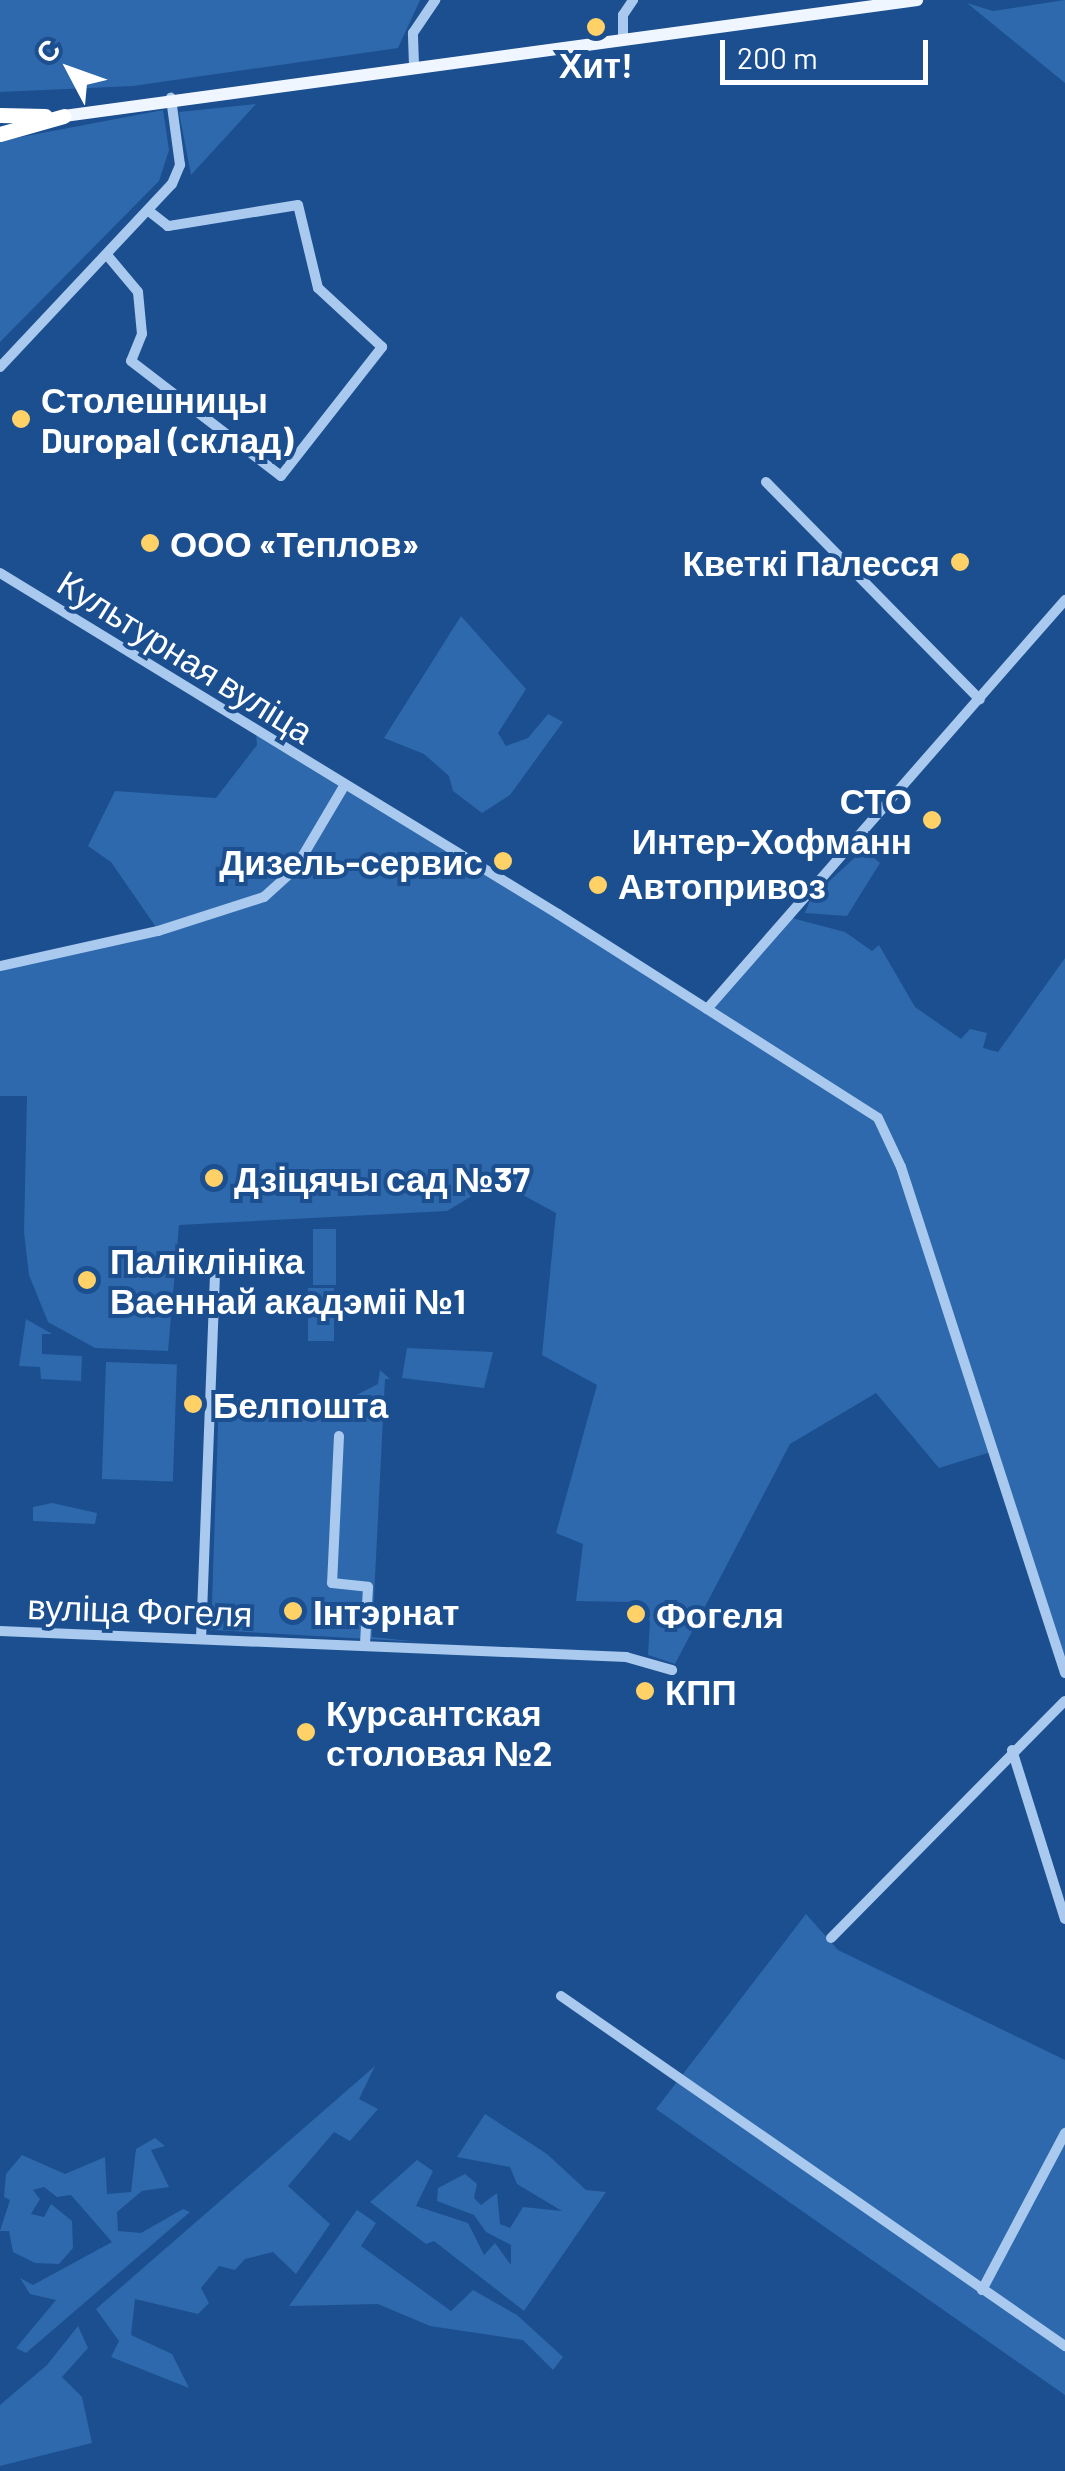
<!DOCTYPE html>
<html>
<head>
<meta charset="utf-8">
<style>
  body { margin:0 }
  #map { position:relative; width:1065px; height:2471px; overflow:hidden; background:#1b4f8f; font-family:Barlow,sans-serif }
  div>[style] { position:absolute }
  .green>* { inset:0; background:#2e69ad; transform-origin:0 0 }
  .minor>* { height:10px; margin:-5px; padding:0 5px; transform-origin:5px; border-radius:5px; background:#a9c9ee }
  .major>* { height:12px; margin:-6px; padding:0 6px; transform-origin:6px; border-radius:6px; background:#f0f6ff }
  .highway>* { height:15px; margin:-7.5px; padding:0 7.5px; transform-origin:7.5px; border-radius:7.5px; background:#fff }
  .dots>* { width:28px; height:28px; translate:-50% -50%; box-sizing:border-box; border:5px solid #1b4f8f; border-radius:50% }
  span { translate:-50% -50%; white-space:nowrap; text-align:center; line-height:1.15; -webkit-text-stroke:8px #1b4f8f; paint-order:stroke }
  .poi-label { font-size:35px; color:#fff; font-weight:700 }
  .left { translate:0 -50%; text-align:left }
  .right { translate:-100% -50%; text-align:right }
  .street-label { font-size:35px; color:#fff }
  .north { position:absolute; left:20px; top:20px; width:100px; height:100px; -webkit-text-stroke:8px #1b4f8f; paint-order:stroke; rotate:311deg; font-size:28px; font-weight:700; line-height:40px; text-align:center; color:#fff }
  .north::after { content:''; display:block; margin:auto; width:35px; height:45px; background:#fff; clip-path:polygon(50% 0,100% 100%,50% 72%,0 100%) }
  .scale { position:absolute; left:720px; top:40px; width:208px; height:45px; box-sizing:border-box; border:5px solid #fff; border-top:0; padding-left:12px; font-size:30px; line-height:35px; white-space:nowrap; color:#fff; -webkit-text-stroke:8px #1b4f8f; paint-order:stroke }
</style>
</head>
<body>
<div id="map">
  <div class="green">
    <i style="clip-path:polygon(0 0,420px 0,398px 48px,133px 86px,0 92px)"></i>
    <i style="clip-path:polygon(1065px 0,1065px 83px,967px 3px,993px 11px)"></i>
    <i style="clip-path:polygon(256px 104px,191px 175px,179px 112px)"></i>
    <i style="clip-path:polygon(163px 110px,169px 150px,159px 181px,0 342px,0 141px)"></i>
    <i style="clip-path:polygon(461px 616px,526px 689px,498px 733px,506px 746px,528px 738px,548px 714px,563px 722px,510px 795px,482px 813px,453px 791px,449px 776px,424px 754px,384px 738px)"></i>
    <i style="clip-path:polygon(256px 733px,707px 1009px,788px 917px,845px 932px,872px 951px,879px 945px,915px 1007px,961px 1039px,970px 1029px,987px 1033px,983px 1048px,998px 1052px,1065px 958px,1065px 1673px,991px 1452px,939px 1468px,876px 1393px,790px 1444px,675px 1664px,648px 1655px,650px 1621px,632px 1602px,576px 1601px,583px 1544px,556px 1533px,597px 1385px,542px 1355px,556px 1213px,497px 1181px,447px 1211px,179px 1225px,168px 1351px,95px 1348px,48px 1322px,29px 1275px,24px 1232px,27px 1096px,0 1096px,0 966px,158px 930px,111px 862px,88px 846px,115px 791px,216px 798px,257px 745px)"></i>
    <i style="clip-path:polygon(864px 849px,880px 863px,847px 916px,805px 913px,811px 898px)"></i>
    <i style="left:313px;top:1229px;width:23px;height:56px"></i>
    <i style="left:308px;top:1288px;width:26px;height:53px"></i>
    <i style="clip-path:polygon(26px 1319px,52px 1334px,42px 1334px,42px 1354px,82px 1356px,81px 1381px,41px 1379px,40px 1367px,19px 1366px)"></i>
    <i style="clip-path:polygon(407px 1348px,493px 1352px,484px 1388px,402px 1378px)"></i>
    <i style="left:106px;top:1362px;width:71px;height:117px;rotate:2deg"></i>
    <i style="clip-path:polygon(380px 1370px,390px 1379px,385px 1379px,372px 1637px,421px 1642px,211px 1630px,219px 1397px,337px 1405px,378px 1384px)"></i>
    <i style="clip-path:polygon(52px 1503px,97px 1513px,95px 1524px,33px 1521px,33px 1507px)"></i>
    <i style="clip-path:polygon(806px 1914px,838px 1950px,1065px 2060px,1065px 2395px,656px 2109px)"></i>
    <i style="clip-path:polygon(375px 2066px,359px 2099px,378px 2109px,350px 2141px,334px 2132px,288px 2186px,330px 2224px,296px 2274px,273px 2252px,245px 2259px,235px 2270px,219px 2266px,201px 2288px,209px 2303px,198px 2314px,135px 2299px,131px 2335px,172px 2354px,189px 2388px,111px 2357px,119px 2341px,96px 2309px)"></i>
    <i style="clip-path:polygon(485px 2114px,547px 2154px,586px 2190px,606px 2192px,524px 2311px,434px 2241px,426px 2244px,370px 2202px,417px 2160px,433px 2171px,416px 2206px,468px 2223px,484px 2255px,495px 2243px,511px 2265px,511px 2245px,486px 2232px,474px 2215px,437px 2201px,438px 2188px,465px 2174px,477px 2184px,474px 2198px,481px 2205px,497px 2193px,500px 2224px,510px 2228px,523px 2207px,562px 2211px,517px 2184px,510px 2167px,457px 2157px)"></i>
    <i style="clip-path:polygon(155px 2138px,165px 2146px,151px 2150px,169px 2187px,142px 2191px,117px 2212px,118px 2231px,141px 2233px,183px 2209px,190px 2212px,26px 2353px,16px 2348px,56px 2300px,30px 2294px,20px 2278px,33px 2285px,112px 2242px,71px 2195px,57px 2197px,44px 2187px,33px 2190px,40px 2199px,31px 2214px,44px 2217px,51px 2204px,72px 2221px,73px 2248px,59px 2264px,35px 2263px,13px 2252px,9px 2231px,0 2231px,10px 2200px,4px 2197px,6px 2174px,22px 2155px,65px 2174px,105px 2157px,107px 2194px,131px 2192px,136px 2149px)"></i>
    <i style="clip-path:polygon(357px 2210px,376px 2223px,361px 2246px,451px 2311px,473px 2290px,517px 2315px,563px 2357px,553px 2370px,523px 2340px,430px 2326px,378px 2304px,289px 2306px)"></i>
    <i style="clip-path:polygon(78px 2326px,88px 2348px,62px 2377px,82px 2397px,92px 2443px,0 2466px,0 2405px,47px 2365px)"></i>
  </div>
  <div class="minor">
    <i style="left:623px;top:39px;width:24px;rotate:-90deg"></i>
    <i style="left:623px;top:15px;width:18px;rotate:-56deg"></i>
    <i style="left:414px;top:65px;width:32px;rotate:-92deg"></i>
    <i style="left:413px;top:33px;width:40px;rotate:-56deg"></i>
    <i style="left:107px;top:255px;width:48px;rotate:50deg"></i>
    <i style="left:138px;top:292px;width:42px;rotate:84.6deg"></i>
    <i style="left:142px;top:334px;width:29px;rotate:112deg"></i>
    <i style="left:131px;top:361px;width:189px;rotate:37.5deg"></i>
    <i style="left:281px;top:476px;width:164px;rotate:-51.9deg"></i>
    <i style="left:382px;top:347px;width:87px;rotate:-137.3deg"></i>
    <i style="left:318px;top:288px;width:85px;rotate:-103.5deg"></i>
    <i style="left:298px;top:205px;width:132px;rotate:170.8deg"></i>
    <i style="left:168px;top:226px;width:24px;rotate:-142deg"></i>
    <i style="left:0;top:367px;width:251px;rotate:-46.8deg"></i>
    <i style="left:172px;top:184px;width:21px;rotate:-67deg"></i>
    <i style="left:180px;top:165px;width:68px;rotate:-97.7deg"></i>
    <i style="left:766px;top:482px;width:305px;rotate:45.5deg"></i>
    <i style="left:0;top:573px;width:654px;rotate:31.43deg"></i>
    <i style="left:558px;top:914px;width:379px;rotate:32.5deg"></i>
    <i style="left:878px;top:1118px;width:54px;rotate:64.9deg"></i>
    <i style="left:901px;top:1167px;width:532px;rotate:72.04deg"></i>
    <i style="left:0;top:966px;width:162px;rotate:-12.5deg"></i>
    <i style="left:158px;top:931px;width:111px;rotate:-17.8deg"></i>
    <i style="left:264px;top:897px;width:42px;rotate:-42.1deg"></i>
    <i style="left:295px;top:869px;width:96px;rotate:-59.4deg"></i>
    <i style="left:707px;top:1009px;width:544px;rotate:-48.8deg"></i>
    <i style="left:339px;top:1436px;width:147px;rotate:92.7deg"></i>
    <i style="left:332px;top:1583px;width:36px;rotate:6deg"></i>
    <i style="left:368px;top:1587px;width:58px;rotate:93deg"></i>
    <i style="left:0;top:1631px;width:627px;rotate:2.38deg"></i>
    <i style="left:626px;top:1657px;width:48px;rotate:15.8deg"></i>
    <i style="left:201px;top:1639px;width:360px;rotate:-87.8deg"></i>
    <i style="left:1012px;top:1750px;width:177px;rotate:72.6deg"></i>
    <i style="left:831px;top:1938px;width:333px;rotate:-45.4deg"></i>
    <i style="left:561px;top:1996px;width:614px;rotate:34.78deg"></i>
    <i style="left:982px;top:2290px;width:178px;rotate:-62.1deg"></i>
  </div>
  <div class="major">
    <i style="left:64px;top:116px;width:861px;rotate:-7.74deg"></i>
  </div>
  <div class="highway">
    <i style="left:0;top:115px;width:45px;rotate:1.3deg"></i>
    <i style="left:0;top:134px;width:66px;rotate:-15.7deg"></i>
  </div>
  <div class="dots">
    <i style="left:596px;top:27px;background:#ffd166"></i>
    <i style="left:21px;top:419px;background:#ffd166"></i>
    <i style="left:150px;top:543px;background:#ffd166"></i>
    <i style="left:960px;top:562px;background:#ffd166"></i>
    <i style="left:932px;top:820px;background:#ffd166"></i>
    <i style="left:503px;top:861px;background:#ffd166"></i>
    <i style="left:598px;top:885px;background:#ffd166"></i>
    <i style="left:214px;top:1178px;background:#ffd166"></i>
    <i style="left:87px;top:1280px;background:#ffd166"></i>
    <i style="left:193px;top:1404px;background:#ffd166"></i>
    <i style="left:293px;top:1611px;background:#ffd166"></i>
    <i style="left:636px;top:1614px;background:#ffd166"></i>
    <i style="left:645px;top:1691px;background:#ffd166"></i>
    <i style="left:306px;top:1732px;background:#ffd166"></i>
  </div>
  <div class="poi-label">
    <span style="left:596px;top:64px">Хит!</span>
    <span class="left" style="left:41px;top:419px">Столешницы<br>Duropal (склад)</span>
    <span class="left" style="left:170px;top:543px">ООО «Теплов»</span>
    <span class="right" style="left:940px;top:562px">Кветкі Палесся</span>
    <span class="right" style="left:912px;top:820px">СТО<br>Интер-Хофманн</span>
    <span class="right" style="left:483px;top:861px">Дизель-сервис</span>
    <span class="left" style="left:618px;top:885px">Автопривоз</span>
    <span class="left" style="left:234px;top:1178px">Дзіцячы сад №37</span>
    <span class="left" style="left:110px;top:1280px">Паліклініка<br>Ваеннай акадэміі №1</span>
    <span class="left" style="left:213px;top:1404px">Белпошта</span>
    <span class="left" style="left:313px;top:1611px">Інтэрнат</span>
    <span class="left" style="left:656px;top:1614px">Фогеля</span>
    <span class="left" style="left:665px;top:1691px">КПП</span>
    <span class="left" style="left:326px;top:1732px">Курсантская<br>столовая №2</span>
  </div>
  <div class="street-label">
    <span style="left:186px;top:656px;rotate:32deg">Культурная вуліца</span>
    <span style="left:140px;top:1609px;rotate:2deg">вуліца Фогеля</span>
  </div>
  <div class="north">С</div>
  <div class="scale">200 m</div>
</div>
</body>
</html>
